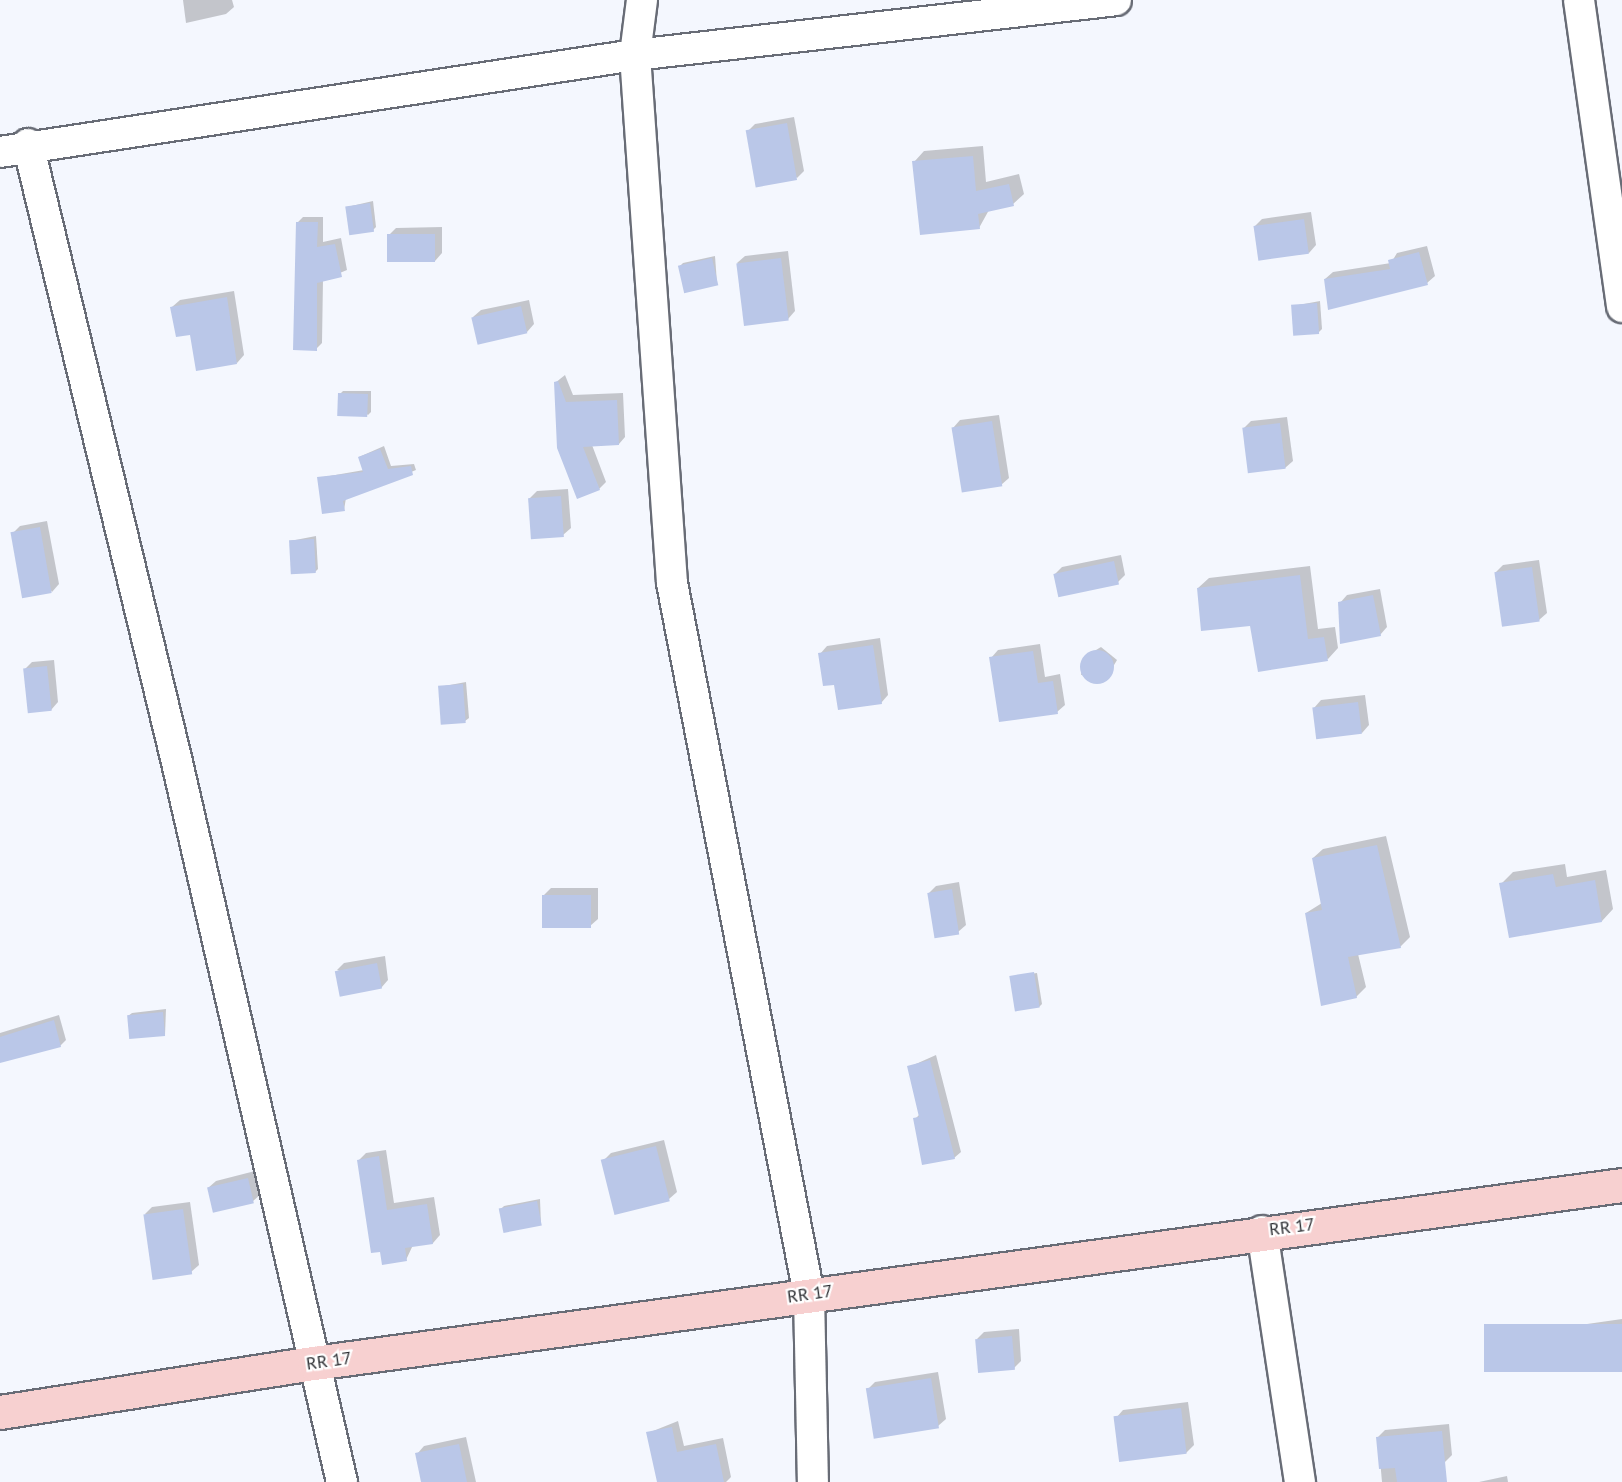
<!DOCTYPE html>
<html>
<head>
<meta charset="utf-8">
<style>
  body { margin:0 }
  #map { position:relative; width:1622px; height:1482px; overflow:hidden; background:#f4f7fe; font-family:"PT Sans",sans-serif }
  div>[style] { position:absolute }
  .shadow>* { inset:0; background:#0003 }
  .building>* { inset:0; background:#bac7e8; transform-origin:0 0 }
  .round { border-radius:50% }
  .roads { filter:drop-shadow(2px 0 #686c76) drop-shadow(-2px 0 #686c76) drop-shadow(0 2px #686c76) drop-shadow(0 -2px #686c76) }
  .minor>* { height:30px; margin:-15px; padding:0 15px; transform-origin:15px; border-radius:15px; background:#fff }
  .major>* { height:33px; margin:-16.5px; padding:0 16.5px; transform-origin:16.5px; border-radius:16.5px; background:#f7d0d0 }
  span { translate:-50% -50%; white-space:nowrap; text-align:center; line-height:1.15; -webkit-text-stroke:4.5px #fff; paint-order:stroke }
  .street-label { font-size:18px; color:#2c2e32 }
</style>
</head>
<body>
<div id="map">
  <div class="shadow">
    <i style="clip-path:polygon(183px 0,232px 0,234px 7px,226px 14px,186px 23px)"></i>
    <i style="clip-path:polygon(794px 117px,804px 171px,797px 178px,748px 131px,755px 124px)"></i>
    <i style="clip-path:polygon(983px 146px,986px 182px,1019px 174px,1024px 194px,1013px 204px,989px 210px,979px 228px,914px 162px,924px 151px)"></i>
    <i style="clip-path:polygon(373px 201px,376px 227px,373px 230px,347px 207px)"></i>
    <i style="clip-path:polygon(1311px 212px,1316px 245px,1309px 253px,1255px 226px,1262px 219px)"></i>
    <i style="clip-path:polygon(303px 217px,323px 217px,323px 242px,341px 238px,347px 270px,323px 280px,322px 343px,316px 349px,297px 223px)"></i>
    <i style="clip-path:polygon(442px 227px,442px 253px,435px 261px,389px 235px,396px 228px)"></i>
    <i style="clip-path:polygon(1427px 246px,1435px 276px,1427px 283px,1325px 279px,1333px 272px,1391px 263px,1397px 253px)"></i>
    <i style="clip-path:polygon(788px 251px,795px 311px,788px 319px,737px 263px,745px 256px)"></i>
    <i style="clip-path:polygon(715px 256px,717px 283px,679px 267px,683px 263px)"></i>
    <i style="clip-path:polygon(234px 291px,244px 355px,237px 363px,191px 333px,172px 307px,180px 300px)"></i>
    <i style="clip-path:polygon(529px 300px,534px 324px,527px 332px,473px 317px,481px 310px)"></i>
    <i style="clip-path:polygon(1320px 301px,1322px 329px,1318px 333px,1293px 306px)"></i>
    <i style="clip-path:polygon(565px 375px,573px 395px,623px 393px,625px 437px,619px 444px,592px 445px,606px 482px,599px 489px,555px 383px)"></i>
    <i style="clip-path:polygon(343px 391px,371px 391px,371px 412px,368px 415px,340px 394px)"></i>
    <i style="clip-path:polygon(999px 415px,1009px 478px,1001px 485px,953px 428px,960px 420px)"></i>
    <i style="clip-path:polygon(1287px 417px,1293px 461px,1285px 468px,1243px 429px,1251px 421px)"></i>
    <i style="clip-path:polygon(384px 446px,391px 466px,414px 464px,416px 470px,346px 498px,344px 510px,318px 478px,364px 470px,359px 457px)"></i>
    <i style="clip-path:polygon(568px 489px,571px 528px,563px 535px,529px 499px,537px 491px)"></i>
    <i style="clip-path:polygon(47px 521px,59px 584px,52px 592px,13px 533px,20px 526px)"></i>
    <i style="clip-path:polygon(316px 536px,318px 569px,315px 572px,290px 541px)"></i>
    <i style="clip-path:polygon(1121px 555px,1125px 575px,1118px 582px,1054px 575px,1062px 567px)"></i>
    <i style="clip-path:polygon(1539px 560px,1547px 613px,1539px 620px,1495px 573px,1503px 565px)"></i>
    <i style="clip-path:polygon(1310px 566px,1318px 629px,1335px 627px,1338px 648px,1328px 659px,1251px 624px,1198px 588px,1209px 578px)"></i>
    <i style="clip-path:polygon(1380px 589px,1387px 627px,1380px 635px,1340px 603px,1347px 595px)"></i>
    <i style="clip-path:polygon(880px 638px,888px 695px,881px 703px,835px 683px,820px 654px,827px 646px)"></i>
    <i style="clip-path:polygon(1040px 644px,1045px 677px,1060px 674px,1065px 705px,1057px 712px,991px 658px,998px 650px)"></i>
    <i style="clip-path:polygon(1101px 647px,1117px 660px,1107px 677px,1081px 675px,1086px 656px)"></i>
    <i style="clip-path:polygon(54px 660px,58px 702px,51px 710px,25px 669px,32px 662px)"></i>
    <i style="clip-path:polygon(466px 682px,469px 718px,465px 721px,439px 687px)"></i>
    <i style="clip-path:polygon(1365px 695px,1369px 725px,1362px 733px,1314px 708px,1321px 700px)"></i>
    <i style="clip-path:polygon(1386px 836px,1410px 937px,1400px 947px,1358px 954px,1366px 987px,1356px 997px,1306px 913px,1322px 903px,1313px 858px,1323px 849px)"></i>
    <i style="clip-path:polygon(1565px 864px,1567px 877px,1606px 870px,1613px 909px,1602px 921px,1501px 884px,1513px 872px)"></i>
    <i style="clip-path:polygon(959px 882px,966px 925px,958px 932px,929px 893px,936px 886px)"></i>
    <i style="clip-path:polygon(551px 888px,598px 888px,598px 919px,590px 926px,544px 895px)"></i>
    <i style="clip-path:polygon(385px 956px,388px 980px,381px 988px,337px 970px,344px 963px)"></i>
    <i style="clip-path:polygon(1037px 973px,1042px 1004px,1039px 1007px,1010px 977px)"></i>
    <i style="clip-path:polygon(166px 1009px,165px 1035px,128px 1016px,132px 1013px)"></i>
    <i style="clip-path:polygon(59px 1015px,66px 1040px,60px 1046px,0 1061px,0 1033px)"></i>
    <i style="clip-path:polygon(936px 1055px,961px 1152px,954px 1158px,915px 1119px,920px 1114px,909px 1067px)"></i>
    <i style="clip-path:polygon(664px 1140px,677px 1192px,669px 1199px,603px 1161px,611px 1153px)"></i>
    <i style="clip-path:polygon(386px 1150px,394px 1203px,434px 1197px,440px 1235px,433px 1243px,413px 1245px,406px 1260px,359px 1160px,366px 1153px)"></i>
    <i style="clip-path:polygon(255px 1171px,261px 1194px,253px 1201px,208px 1188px,216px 1181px)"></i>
    <i style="clip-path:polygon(540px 1199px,541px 1225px,501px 1209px,504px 1206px)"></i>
    <i style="clip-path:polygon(190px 1202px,199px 1265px,191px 1272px,145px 1214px,152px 1207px)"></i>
    <i style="clip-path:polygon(1622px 1319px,1622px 1371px,1487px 1345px,1495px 1337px)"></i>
    <i style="clip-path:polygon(1019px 1329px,1021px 1361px,1014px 1368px,977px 1339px,984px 1332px)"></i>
    <i style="clip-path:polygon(938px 1372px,946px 1419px,938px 1426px,867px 1390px,875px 1382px)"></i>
    <i style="clip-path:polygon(1188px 1402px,1194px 1445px,1186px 1453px,1116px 1418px,1123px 1410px)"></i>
    <i style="clip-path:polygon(678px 1421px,684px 1446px,723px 1438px,731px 1477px,726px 1482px,659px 1482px,648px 1433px)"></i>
    <i style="clip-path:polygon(1449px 1424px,1452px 1455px,1445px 1462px,1417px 1482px,1382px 1482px,1378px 1437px,1385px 1430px)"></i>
    <i style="clip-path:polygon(466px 1437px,476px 1482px,423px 1482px,417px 1454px,424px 1446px)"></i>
    <i style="clip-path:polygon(1507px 1476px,1508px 1482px,1479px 1482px)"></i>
  </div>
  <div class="building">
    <i style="left:787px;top:123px;width:58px;height:42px;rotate:80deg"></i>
    <i style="clip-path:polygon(973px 156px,976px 191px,1009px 184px,1014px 206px,978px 214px,980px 229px,920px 235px,912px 161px)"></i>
    <i style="left:370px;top:203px;width:29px;height:25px;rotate:82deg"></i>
    <i style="left:1304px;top:219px;width:35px;height:51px;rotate:82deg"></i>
    <i style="clip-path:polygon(296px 222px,318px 222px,317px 247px,335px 244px,342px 277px,317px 283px,317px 351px,293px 350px)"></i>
    <i style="left:435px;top:234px;width:28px;height:48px;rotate:90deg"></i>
    <i style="clip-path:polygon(1419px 252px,1428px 285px,1328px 310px,1324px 279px,1390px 269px,1388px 260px)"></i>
    <i style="left:712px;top:258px;width:28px;height:35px;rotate:77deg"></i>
    <i style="left:781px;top:258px;width:63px;height:45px;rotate:83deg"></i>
    <i style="clip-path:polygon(227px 297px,237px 364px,196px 371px,190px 335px,176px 337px,170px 307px)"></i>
    <i style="left:1317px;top:303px;width:31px;height:26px;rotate:86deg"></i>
    <i style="left:521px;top:306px;width:28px;height:51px;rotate:77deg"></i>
    <i style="clip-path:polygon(558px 381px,566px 402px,617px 400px,619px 445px,583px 447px,600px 490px,577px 499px,557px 448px,554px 382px)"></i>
    <i style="left:338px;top:393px;width:30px;height:23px;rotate:2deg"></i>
    <i style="left:992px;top:421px;width:66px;height:41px;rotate:81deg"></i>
    <i style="left:1280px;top:423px;width:46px;height:38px;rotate:83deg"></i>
    <i style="clip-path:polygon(380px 449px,388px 469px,411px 466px,413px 475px,343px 501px,345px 511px,322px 514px,317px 477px,363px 472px,358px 457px)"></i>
    <i style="left:561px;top:496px;width:41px;height:33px;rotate:86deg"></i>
    <i style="left:40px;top:527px;width:67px;height:30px;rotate:80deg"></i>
    <i style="left:314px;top:539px;width:34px;height:25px;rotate:87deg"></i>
    <i style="left:1114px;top:561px;width:24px;height:62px;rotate:78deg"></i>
    <i style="left:1532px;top:567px;width:55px;height:38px;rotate:82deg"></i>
    <i style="clip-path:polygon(1300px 575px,1308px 639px,1324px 637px,1328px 661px,1258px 672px,1250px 626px,1201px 631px,1197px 588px)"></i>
    <i style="clip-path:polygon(1373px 595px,1381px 636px,1340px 644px,1338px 602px)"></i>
    <i style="clip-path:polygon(873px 645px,882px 704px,838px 710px,834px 685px,823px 686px,818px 653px)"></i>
    <i class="round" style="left:1080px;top:650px;width:34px;height:34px"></i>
    <i style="clip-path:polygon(1033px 651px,1038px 683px,1053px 681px,1058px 714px,999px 722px,989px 657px)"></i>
    <i style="left:47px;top:666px;width:45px;height:24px;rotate:84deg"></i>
    <i style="left:463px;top:684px;width:39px;height:25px;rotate:86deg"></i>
    <i style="left:1358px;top:702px;width:32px;height:46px;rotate:83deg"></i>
    <i style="clip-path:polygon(1377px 845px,1401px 948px,1348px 957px,1357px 998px,1321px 1006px,1305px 913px,1322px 910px,1312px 858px)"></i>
    <i style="clip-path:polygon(1553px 874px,1556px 887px,1595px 880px,1602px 922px,1509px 938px,1499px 883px)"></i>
    <i style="left:952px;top:889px;width:46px;height:25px;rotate:81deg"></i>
    <i style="left:542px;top:895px;width:49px;height:33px"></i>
    <i style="left:377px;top:963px;width:26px;height:43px;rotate:79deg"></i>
    <i style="left:1034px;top:972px;width:36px;height:25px;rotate:81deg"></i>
    <i style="left:163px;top:1012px;width:24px;height:36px;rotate:85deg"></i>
    <i style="clip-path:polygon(54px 1020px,61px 1047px,0 1063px,0 1037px)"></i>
    <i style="clip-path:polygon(930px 1060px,955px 1159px,922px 1165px,913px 1118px,919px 1117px,907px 1066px)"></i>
    <i style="left:656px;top:1146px;width:57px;height:57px;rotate:76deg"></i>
    <i style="clip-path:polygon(379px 1156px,387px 1210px,427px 1204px,433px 1244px,405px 1248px,407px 1261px,382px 1265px,380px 1252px,371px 1253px,357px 1160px)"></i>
    <i style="left:248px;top:1178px;width:26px;height:42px;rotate:77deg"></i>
    <i style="left:537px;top:1201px;width:25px;height:39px;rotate:79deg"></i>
    <i style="left:183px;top:1209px;width:66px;height:40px;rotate:82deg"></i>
    <i style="left:1622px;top:1324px;width:48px;height:138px;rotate:90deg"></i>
    <i style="left:1012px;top:1336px;width:34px;height:37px;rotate:85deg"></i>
    <i style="left:931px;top:1378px;width:51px;height:66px;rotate:81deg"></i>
    <i style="left:1181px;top:1408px;width:46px;height:68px;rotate:83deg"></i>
    <i style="clip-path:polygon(672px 1427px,677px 1452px,716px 1444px,724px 1482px,657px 1482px,646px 1432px)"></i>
    <i style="clip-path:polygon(1442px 1431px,1447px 1482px,1397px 1482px,1395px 1468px,1379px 1469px,1376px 1437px)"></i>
    <i style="clip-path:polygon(459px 1444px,467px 1482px,421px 1482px,415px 1453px)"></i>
  </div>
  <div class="roads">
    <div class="minor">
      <i style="left:642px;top:0;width:55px;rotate:97.3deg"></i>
      <i style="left:635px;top:55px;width:529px;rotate:85.99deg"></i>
      <i style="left:672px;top:583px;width:725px;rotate:79.11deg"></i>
      <i style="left:809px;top:1295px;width:187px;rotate:88.8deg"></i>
      <i style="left:1579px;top:0;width:310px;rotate:82deg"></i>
      <i style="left:28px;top:144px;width:632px;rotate:76.45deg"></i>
      <i style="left:176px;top:758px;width:743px;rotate:77.09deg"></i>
      <i style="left:0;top:152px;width:642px;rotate:-8.69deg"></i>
      <i style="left:635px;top:55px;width:484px;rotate:-6.5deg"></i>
      <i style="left:1262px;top:1231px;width:254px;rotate:81.4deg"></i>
    </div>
    <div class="major">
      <i style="left:0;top:1412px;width:318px;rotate:-8.9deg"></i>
      <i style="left:314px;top:1363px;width:1320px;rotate:-7.75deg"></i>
    </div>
  </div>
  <div class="street-label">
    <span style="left:1292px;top:1227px;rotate:-7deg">RR 17</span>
    <span style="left:810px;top:1294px;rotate:-8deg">RR 17</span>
    <span style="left:329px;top:1361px;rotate:-8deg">RR 17</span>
  </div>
</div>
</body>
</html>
